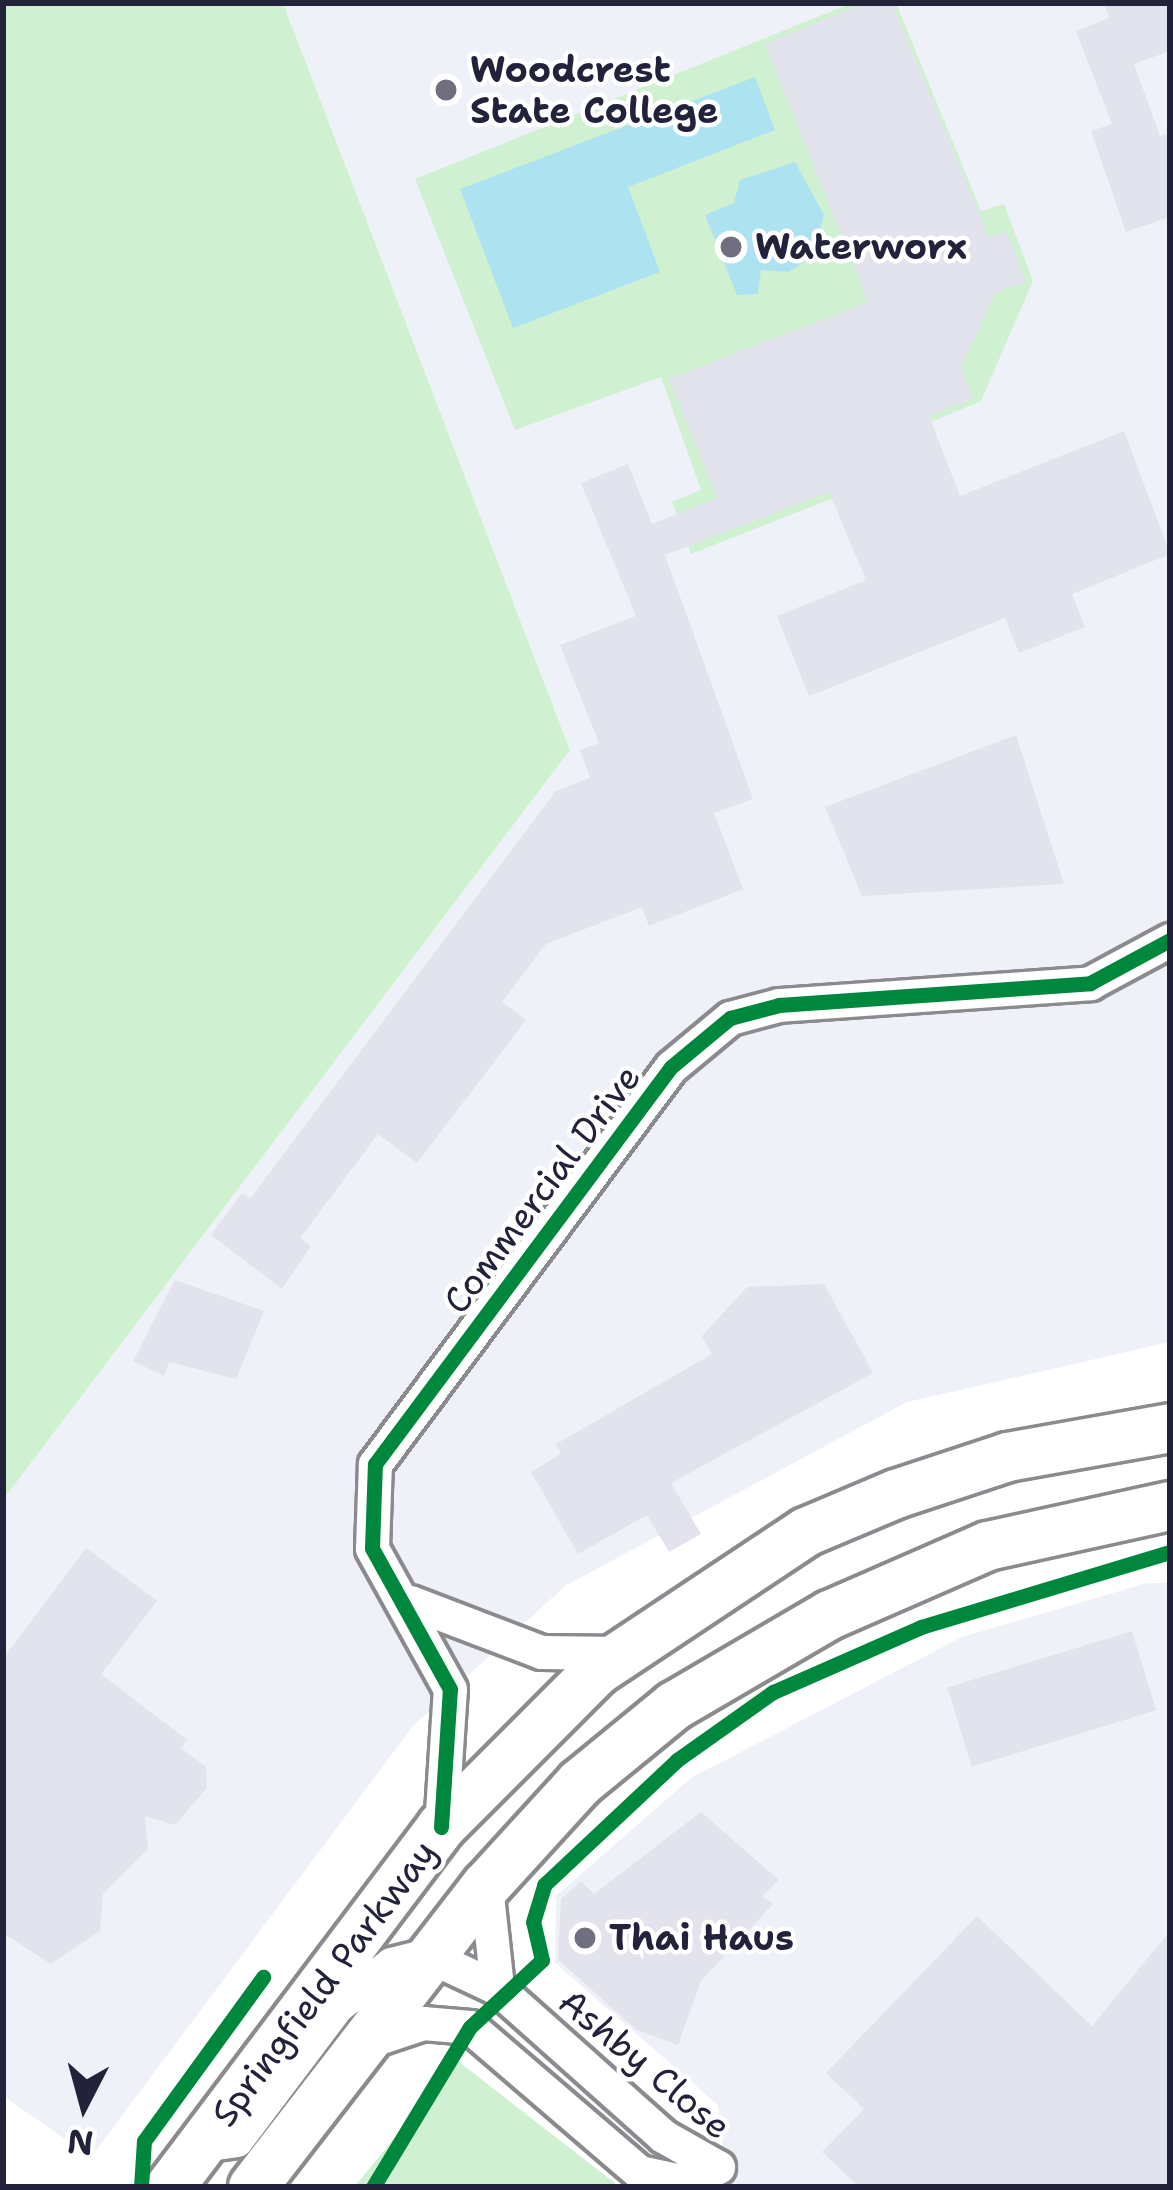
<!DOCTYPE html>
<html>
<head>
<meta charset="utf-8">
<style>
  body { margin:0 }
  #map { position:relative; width:1173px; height:2190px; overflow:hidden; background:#fff; font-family:"Shantell Sans",sans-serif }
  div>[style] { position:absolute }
  .built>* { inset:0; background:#eff1f8 }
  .green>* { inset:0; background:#d0f1d1 }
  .water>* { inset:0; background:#ade2f0 }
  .building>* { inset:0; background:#e2e3ec; transform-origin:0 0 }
  .roads { filter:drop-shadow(3px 0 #8a8a8f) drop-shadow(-3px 0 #8a8a8f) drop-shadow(0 3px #8a8a8f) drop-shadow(0 -3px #8a8a8f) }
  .street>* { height:33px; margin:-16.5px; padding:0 16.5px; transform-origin:16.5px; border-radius:16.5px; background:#fff }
  .secondary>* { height:48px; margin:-24px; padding:0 24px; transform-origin:24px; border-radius:24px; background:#fff }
  .cycleway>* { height:15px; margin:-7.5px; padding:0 7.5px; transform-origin:7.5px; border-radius:7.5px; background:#00873e }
  .dots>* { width:33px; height:33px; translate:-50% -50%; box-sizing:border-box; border:6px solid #fff; border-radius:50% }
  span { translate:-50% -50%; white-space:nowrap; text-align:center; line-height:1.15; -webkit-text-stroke:9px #fff; paint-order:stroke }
  .poi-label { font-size:36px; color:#22223b; font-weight:700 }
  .left { translate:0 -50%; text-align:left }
  .street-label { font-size:36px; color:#22223b }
  .frame { position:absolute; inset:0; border:6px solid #22223b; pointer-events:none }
  .north { position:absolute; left:24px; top:2046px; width:120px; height:120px; -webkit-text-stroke:9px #fff; paint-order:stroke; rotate:186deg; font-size:33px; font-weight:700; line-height:48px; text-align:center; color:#22223b }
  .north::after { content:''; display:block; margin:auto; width:42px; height:54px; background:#22223b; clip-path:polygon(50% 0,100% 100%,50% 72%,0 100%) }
</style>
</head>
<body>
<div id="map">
  <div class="built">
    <i style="clip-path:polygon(283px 3px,1170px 3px,1170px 1342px,907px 1402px,565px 1586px,413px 1726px,91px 2157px,3px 2096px,3px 1500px,570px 750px)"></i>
    <i style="clip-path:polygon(1147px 1583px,1170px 1583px,1170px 2187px,728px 2187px,718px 2105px,555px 1963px,556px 1896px,691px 1778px,962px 1637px)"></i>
  </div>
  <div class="green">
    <i style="clip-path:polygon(3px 3px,283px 3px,570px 750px,3px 1500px)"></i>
    <i style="clip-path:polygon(852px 3px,896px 3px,981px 211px,1004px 204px,1033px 281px,981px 401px,931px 422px,943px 455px,691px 554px,672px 502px,701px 490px,661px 377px,515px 430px,415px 179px)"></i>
    <i style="clip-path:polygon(458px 2061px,620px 2187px,354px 2187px)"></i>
  </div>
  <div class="water">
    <i style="clip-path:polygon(755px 77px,775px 130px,628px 187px,660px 272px,513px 328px,460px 189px)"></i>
    <i style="clip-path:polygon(795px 162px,824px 215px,813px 256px,789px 272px,761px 270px,758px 294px,737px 295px,705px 215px,734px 203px,740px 180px)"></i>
  </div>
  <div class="building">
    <i style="clip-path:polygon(864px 3px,892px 3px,989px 238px,1006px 231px,1026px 282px,996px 292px,961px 367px,973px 398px,929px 416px,960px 496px,1124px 431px,1170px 554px,1072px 594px,1085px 627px,1019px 653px,1005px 618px,809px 696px,777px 616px,866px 580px,829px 492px,665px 555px,753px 799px,714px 813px,743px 889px,649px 926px,642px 907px,546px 944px,502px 1002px,526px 1020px,417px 1163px,378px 1134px,300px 1238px,311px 1246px,282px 1289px,211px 1235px,242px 1193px,250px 1199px,556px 791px,590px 778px,580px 750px,599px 743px,560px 645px,636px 616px,581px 483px,628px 464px,652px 524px,717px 498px,669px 379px,868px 302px,765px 44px)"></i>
    <i style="clip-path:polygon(1104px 3px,1170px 3px,1170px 51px,1134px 64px,1160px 136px,1170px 133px,1170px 217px,1126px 232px,1091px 131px,1112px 124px,1076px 31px,1109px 18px)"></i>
    <i style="clip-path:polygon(1016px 735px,1064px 884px,862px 896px,825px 807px)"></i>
    <i style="clip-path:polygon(175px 1280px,264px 1311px,236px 1379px,169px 1362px,164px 1376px,133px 1361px)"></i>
    <i style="clip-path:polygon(824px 1284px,873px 1373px,671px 1483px,701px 1534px,669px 1552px,647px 1515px,578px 1554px,531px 1472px,561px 1454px,556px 1444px,712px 1354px,702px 1336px,747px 1287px)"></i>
    <i style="clip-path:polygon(86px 1548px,157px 1601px,101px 1674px,187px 1740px,181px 1748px,206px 1767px,207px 1788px,175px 1825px,145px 1816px,148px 1849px,103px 1894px,100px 1931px,51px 1964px,3px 1933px,3px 1659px)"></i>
    <i style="left:1132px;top:1631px;width:83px;height:193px;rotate:73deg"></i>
    <i style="clip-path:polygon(701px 1812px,779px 1880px,762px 1896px,773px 1904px,701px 1981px,678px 2045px,637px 2030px,558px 1960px,561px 1899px,581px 1881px,594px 1894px)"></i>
    <i style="clip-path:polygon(977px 1916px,1092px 2026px,1170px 1931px,1170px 2187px,859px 2187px,822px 2152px,864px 2109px,826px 2073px)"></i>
  </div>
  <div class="roads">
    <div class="street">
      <i style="left:410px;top:1602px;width:140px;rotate:20.9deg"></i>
      <i style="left:541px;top:1652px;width:80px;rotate:0.7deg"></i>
      <i style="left:441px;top:1827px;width:138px;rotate:-86.3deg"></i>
      <i style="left:450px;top:1689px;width:161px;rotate:-119deg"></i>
      <i style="left:372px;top:1548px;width:84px;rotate:-88deg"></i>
      <i style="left:375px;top:1464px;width:495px;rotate:-53.3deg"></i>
      <i style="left:671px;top:1067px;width:77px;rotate:-39.7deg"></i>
      <i style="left:730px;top:1018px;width:51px;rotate:-14.9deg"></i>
      <i style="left:779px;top:1005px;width:312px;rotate:-4deg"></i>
      <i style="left:1090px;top:983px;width:91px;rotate:-28.3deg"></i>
      <i style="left:486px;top:1886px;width:103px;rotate:83.8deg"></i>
      <i style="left:366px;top:2042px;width:60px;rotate:-18.4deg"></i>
      <i style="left:423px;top:2023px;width:47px;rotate:4.9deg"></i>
      <i style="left:470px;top:2027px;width:223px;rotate:40.6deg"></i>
      <i style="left:639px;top:2172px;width:40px;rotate:12deg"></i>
      <i style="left:678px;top:2180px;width:42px;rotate:-18deg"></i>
      <i style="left:202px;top:2145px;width:34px;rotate:-8deg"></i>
      <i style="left:236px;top:2140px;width:168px;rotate:-53deg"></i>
      <i style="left:337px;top:2006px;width:68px;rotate:-37.9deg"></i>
      <i style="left:391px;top:1964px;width:37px;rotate:-14deg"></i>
      <i style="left:427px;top:1955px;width:77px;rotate:25.2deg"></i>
      <i style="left:497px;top:1988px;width:222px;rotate:41.7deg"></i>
      <i style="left:663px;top:2136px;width:63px;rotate:29.4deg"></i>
    </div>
    <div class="secondary">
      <i style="left:170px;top:2187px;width:451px;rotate:-53deg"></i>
      <i style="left:441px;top:1827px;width:221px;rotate:-45deg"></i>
      <i style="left:597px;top:1671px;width:251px;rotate:-33.6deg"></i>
      <i style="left:806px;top:1532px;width:98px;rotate:-22.9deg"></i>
      <i style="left:896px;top:1494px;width:118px;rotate:-18.3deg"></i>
      <i style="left:1008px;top:1457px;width:165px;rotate:-10.1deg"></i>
      <i style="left:253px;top:2187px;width:381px;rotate:-52.3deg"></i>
      <i style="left:486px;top:1886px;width:139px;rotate:-47.6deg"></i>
      <i style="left:580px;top:1783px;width:122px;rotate:-39.3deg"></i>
      <i style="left:674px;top:1706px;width:181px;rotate:-30.3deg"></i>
      <i style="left:830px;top:1615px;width:172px;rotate:-23.6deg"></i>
      <i style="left:988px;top:1546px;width:186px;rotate:-12.4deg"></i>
    </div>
  </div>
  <div class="cycleway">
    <i style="left:441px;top:1827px;width:138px;rotate:-86.3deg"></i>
    <i style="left:450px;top:1689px;width:161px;rotate:-119deg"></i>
    <i style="left:372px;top:1548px;width:84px;rotate:-88deg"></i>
    <i style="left:375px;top:1464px;width:495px;rotate:-53.3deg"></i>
    <i style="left:671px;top:1067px;width:77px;rotate:-39.7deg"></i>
    <i style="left:730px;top:1018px;width:51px;rotate:-14.9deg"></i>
    <i style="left:779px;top:1005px;width:312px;rotate:-4deg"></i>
    <i style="left:1090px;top:983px;width:91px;rotate:-28.3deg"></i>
    <i style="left:141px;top:2187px;width:46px;rotate:-86.3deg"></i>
    <i style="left:144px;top:2141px;width:203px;rotate:-54deg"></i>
    <i style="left:373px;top:2187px;width:187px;rotate:-58.8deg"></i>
    <i style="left:470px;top:2027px;width:98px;rotate:-42.9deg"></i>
    <i style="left:542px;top:1960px;width:39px;rotate:-103deg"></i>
    <i style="left:533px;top:1922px;width:39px;rotate:-73deg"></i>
    <i style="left:544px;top:1885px;width:183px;rotate:-43.2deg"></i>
    <i style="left:677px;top:1760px;width:118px;rotate:-35.3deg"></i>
    <i style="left:773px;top:1692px;width:162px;rotate:-23.7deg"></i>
    <i style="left:921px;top:1627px;width:260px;rotate:-16.8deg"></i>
  </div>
  <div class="dots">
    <i style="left:446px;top:90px;background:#6f6f80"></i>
    <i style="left:731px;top:247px;background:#6f6f80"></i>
    <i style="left:585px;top:1938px;background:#6f6f80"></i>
  </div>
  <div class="poi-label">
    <span class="left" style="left:470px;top:90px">Woodcrest<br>State College</span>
    <span class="left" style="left:755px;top:247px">Waterworx</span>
    <span class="left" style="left:609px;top:1938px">Thai Haus</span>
  </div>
  <div class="street-label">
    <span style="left:542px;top:1189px;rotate:-53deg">Commercial Drive</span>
    <span style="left:324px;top:1983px;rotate:-53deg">Springfield Parkway</span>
    <span style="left:645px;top:2064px;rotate:40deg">Ashby Close</span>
  </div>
  <div class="frame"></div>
  <div class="north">N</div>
</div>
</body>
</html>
